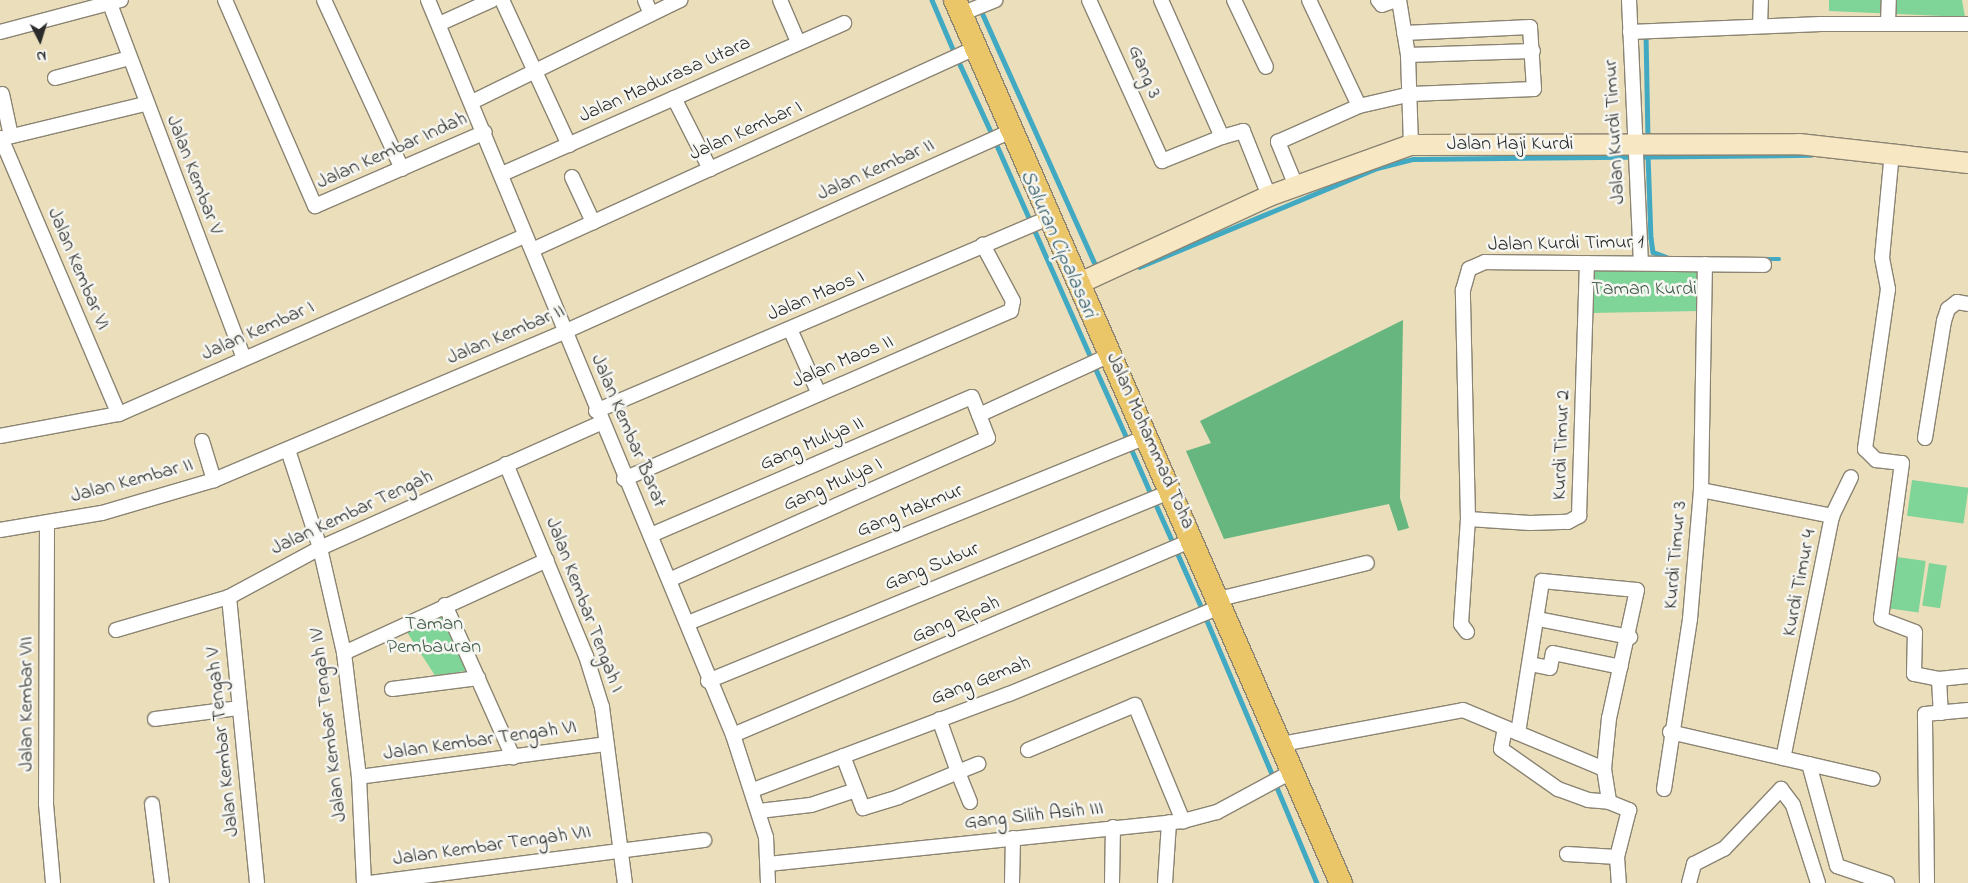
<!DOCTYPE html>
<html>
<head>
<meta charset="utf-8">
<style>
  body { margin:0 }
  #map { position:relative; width:1968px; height:883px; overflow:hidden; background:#ebdebb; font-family:"Indie Flower",sans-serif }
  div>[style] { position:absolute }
  .green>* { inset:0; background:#7fd497; transform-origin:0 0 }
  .forest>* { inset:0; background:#67b680 }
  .stream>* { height:4.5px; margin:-2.25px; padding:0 2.25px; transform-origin:2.25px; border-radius:2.25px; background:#42a9c2 }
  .roads { filter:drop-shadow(1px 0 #8b8473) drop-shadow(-1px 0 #8b8473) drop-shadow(0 1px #8b8473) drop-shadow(0 -1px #8b8473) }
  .street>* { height:14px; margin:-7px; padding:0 7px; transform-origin:7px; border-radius:7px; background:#fff }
  .secondary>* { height:20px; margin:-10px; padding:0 10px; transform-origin:10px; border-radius:10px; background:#f7e8c3 }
  .primary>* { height:22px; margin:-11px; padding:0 11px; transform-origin:11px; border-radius:11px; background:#eac669 }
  span { translate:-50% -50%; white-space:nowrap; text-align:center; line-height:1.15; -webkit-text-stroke:5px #f6f6f2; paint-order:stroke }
  .street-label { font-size:20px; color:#2b2b2b }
  .park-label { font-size:20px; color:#445e4b }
  .water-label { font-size:21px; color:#345d67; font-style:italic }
  .north { position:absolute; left:15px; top:15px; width:50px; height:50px; -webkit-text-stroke:4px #f6f6f2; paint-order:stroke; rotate:175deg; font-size:14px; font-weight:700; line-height:20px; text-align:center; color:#2b2b2b }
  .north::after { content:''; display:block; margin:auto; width:18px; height:22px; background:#2b2b2b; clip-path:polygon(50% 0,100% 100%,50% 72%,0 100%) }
</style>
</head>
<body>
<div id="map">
  <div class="green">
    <i style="clip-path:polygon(1829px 0,1962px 0,1965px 17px,1829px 11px)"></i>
    <i style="left:1699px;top:266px;width:45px;height:110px;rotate:89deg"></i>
    <i style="left:1912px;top:480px;width:57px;height:36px;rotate:8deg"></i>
    <i style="left:1897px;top:557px;width:29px;height:52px;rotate:8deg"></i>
    <i style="left:1929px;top:563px;width:18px;height:43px;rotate:9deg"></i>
    <i style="clip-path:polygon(444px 607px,473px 669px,436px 677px,403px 626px)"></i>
  </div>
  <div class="forest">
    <i style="clip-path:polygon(1403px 320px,1400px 498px,1409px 528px,1398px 531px,1389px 504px,1224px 539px,1186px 451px,1211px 443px,1200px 421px)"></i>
  </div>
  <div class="stream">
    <i style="left:932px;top:0;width:59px;rotate:66.9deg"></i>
    <i style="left:980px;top:8px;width:287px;rotate:65.8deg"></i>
    <i style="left:1646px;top:34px;width:105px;rotate:88.9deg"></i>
    <i style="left:958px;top:60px;width:84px;rotate:65.3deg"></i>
    <i style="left:995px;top:141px;width:240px;rotate:66.1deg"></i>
    <i style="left:1648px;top:154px;width:84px;rotate:88deg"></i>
    <i style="left:1651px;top:238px;width:14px;rotate:82deg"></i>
    <i style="left:1653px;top:252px;width:14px;rotate:21deg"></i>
    <i style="left:1761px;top:259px;width:18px"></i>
    <i style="left:1139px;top:267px;width:258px;rotate:-22.6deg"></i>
    <i style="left:1377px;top:168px;width:38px;rotate:-14deg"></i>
    <i style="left:1414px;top:159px;width:397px;rotate:-0.6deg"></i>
    <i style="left:1094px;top:365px;width:85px;rotate:65.8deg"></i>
    <i style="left:1130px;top:446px;width:55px;rotate:66.3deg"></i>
    <i style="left:1154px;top:500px;width:49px;rotate:66deg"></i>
    <i style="left:1176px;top:550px;width:67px;rotate:66.1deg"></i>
    <i style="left:1205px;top:616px;width:174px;rotate:67deg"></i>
    <i style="left:1276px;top:785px;width:106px;rotate:67.3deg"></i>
  </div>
  <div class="roads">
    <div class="street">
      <i style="left:225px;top:0;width:225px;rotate:66.4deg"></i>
      <i style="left:315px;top:206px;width:185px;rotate:-23.5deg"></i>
      <i style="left:324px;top:0;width:186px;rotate:65.2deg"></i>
      <i style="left:428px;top:0;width:796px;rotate:67.46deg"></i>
      <i style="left:733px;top:735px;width:107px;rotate:72.1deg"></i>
      <i style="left:766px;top:837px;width:46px;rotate:87.5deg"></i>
      <i style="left:502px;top:0;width:160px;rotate:65.2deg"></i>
      <i style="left:645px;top:0;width:15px;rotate:67deg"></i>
      <i style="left:780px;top:0;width:46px;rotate:66.8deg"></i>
      <i style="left:1089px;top:0;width:177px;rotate:65.6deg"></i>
      <i style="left:1162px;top:161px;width:65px;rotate:-21.8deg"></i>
      <i style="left:1161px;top:0;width:150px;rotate:66deg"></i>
      <i style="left:1222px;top:137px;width:22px;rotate:-16deg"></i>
      <i style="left:1243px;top:131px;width:70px;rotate:68.2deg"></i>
      <i style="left:1234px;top:0;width:74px;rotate:64.5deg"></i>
      <i style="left:1309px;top:0;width:117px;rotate:64.7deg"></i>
      <i style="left:1378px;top:0;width:6px;rotate:51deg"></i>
      <i style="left:1382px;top:5px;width:15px;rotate:-20deg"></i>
      <i style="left:1399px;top:0;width:56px;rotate:80.7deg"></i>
      <i style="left:1408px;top:55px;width:90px;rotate:88.1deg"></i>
      <i style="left:1629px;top:0;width:262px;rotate:87.4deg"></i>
      <i style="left:110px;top:4px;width:379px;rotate:69.3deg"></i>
      <i style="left:961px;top:14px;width:37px;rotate:-22deg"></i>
      <i style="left:1888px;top:23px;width:23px;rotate:-88deg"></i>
      <i style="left:439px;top:24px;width:58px;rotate:-24.4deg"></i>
      <i style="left:1760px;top:26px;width:26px;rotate:-88deg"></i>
      <i style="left:0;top:32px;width:125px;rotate:-14.8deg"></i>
      <i style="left:1630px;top:32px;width:191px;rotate:-2.4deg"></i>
      <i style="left:1821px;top:24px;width:147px"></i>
      <i style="left:1408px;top:55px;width:125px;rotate:-1.8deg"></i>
      <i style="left:55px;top:78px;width:77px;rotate:-15.1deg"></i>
      <i style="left:2px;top:94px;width:43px;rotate:77.9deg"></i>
      <i style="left:674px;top:98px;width:80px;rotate:63.1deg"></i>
      <i style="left:472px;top:102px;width:232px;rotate:-26.1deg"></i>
      <i style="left:1px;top:138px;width:300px;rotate:66.9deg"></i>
      <i style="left:0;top:139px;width:149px;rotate:-13.6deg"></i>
      <i style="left:1892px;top:152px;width:106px;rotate:95.4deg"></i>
      <i style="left:1882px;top:258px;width:32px;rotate:79deg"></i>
      <i style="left:1888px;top:289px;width:162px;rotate:98.2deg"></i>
      <i style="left:1865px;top:449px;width:16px;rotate:45deg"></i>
      <i style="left:1876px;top:460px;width:26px;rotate:7deg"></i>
      <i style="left:1902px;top:463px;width:157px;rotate:97.7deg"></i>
      <i style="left:1881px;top:619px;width:36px;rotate:21deg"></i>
      <i style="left:1915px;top:632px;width:42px;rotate:91.4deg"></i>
      <i style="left:1914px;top:674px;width:25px;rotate:11deg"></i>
      <i style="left:1939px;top:679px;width:29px;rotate:-6deg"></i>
      <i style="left:502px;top:174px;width:374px;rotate:-23.8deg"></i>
      <i style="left:572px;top:177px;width:50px;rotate:65deg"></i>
      <i style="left:1296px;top:186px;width:48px;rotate:-112.2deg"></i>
      <i style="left:1278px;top:142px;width:89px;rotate:-24deg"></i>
      <i style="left:1359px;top:106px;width:53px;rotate:-13deg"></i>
      <i style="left:1411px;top:94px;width:123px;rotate:-2.3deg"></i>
      <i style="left:1534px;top:89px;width:62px;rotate:-93.7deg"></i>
      <i style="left:1530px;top:27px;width:126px;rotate:177.3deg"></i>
      <i style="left:532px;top:250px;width:488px;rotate:-24.5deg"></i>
      <i style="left:790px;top:329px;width:71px;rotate:66deg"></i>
      <i style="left:596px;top:411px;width:494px;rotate:-23.1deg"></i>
      <i style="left:979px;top:415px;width:146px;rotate:-24.6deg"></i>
      <i style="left:0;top:436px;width:121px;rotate:-10.5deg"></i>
      <i style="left:119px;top:414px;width:443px;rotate:-23.7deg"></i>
      <i style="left:1925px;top:438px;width:119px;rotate:-80.8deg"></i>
      <i style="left:1944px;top:321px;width:13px;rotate:-72deg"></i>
      <i style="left:1948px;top:309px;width:11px;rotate:-38deg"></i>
      <i style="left:1957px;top:302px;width:11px;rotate:10deg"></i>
      <i style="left:202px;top:441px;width:41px;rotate:72.9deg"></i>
      <i style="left:288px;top:450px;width:103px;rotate:71.9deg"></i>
      <i style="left:320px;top:548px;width:108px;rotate:77.1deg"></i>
      <i style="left:344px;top:653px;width:125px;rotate:83.1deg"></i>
      <i style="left:359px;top:777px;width:106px;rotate:87.3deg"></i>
      <i style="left:506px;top:464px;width:208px;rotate:67.4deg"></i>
      <i style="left:586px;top:656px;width:53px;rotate:72.6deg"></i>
      <i style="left:602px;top:707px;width:177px;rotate:82.6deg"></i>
      <i style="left:624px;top:479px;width:422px;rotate:-23.5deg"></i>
      <i style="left:1011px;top:311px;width:10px;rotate:-79deg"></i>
      <i style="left:1013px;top:301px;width:64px;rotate:-118.2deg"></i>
      <i style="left:1701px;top:490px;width:134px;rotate:11.2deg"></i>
      <i style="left:1832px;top:516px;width:247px;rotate:101.4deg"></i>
      <i style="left:1832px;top:516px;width:43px;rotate:-64deg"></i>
      <i style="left:1468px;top:519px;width:62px;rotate:3.7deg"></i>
      <i style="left:1530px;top:523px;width:38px;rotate:-2deg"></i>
      <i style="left:1568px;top:522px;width:13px;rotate:-29deg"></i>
      <i style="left:1579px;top:516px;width:253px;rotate:-88.2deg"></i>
      <i style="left:47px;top:524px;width:280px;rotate:90.2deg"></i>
      <i style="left:46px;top:804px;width:79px;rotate:84.9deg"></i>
      <i style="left:0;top:530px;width:103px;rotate:-9.5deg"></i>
      <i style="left:102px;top:513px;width:117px;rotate:-16.4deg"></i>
      <i style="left:214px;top:480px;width:380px;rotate:-22.9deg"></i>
      <i style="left:564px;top:332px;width:491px;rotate:-24.2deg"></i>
      <i style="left:651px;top:535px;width:349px;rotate:-23.3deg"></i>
      <i style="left:972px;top:397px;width:44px;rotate:68.7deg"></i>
      <i style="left:988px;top:438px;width:347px;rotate:156deg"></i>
      <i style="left:229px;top:597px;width:287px;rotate:84.4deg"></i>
      <i style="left:1219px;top:599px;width:152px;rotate:-13.7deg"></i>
      <i style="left:445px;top:605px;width:167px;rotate:65.9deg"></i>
      <i style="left:1538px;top:619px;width:94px;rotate:11.1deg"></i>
      <i style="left:688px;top:623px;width:497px;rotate:-22.1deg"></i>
      <i style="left:116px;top:630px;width:118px;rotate:-16.3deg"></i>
      <i style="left:229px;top:597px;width:103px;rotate:-28.3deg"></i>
      <i style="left:320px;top:548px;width:308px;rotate:-24deg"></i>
      <i style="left:1467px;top:632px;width:10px;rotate:-127deg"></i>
      <i style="left:1461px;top:624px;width:105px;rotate:-86.2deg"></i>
      <i style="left:1468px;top:519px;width:229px;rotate:-91.3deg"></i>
      <i style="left:1463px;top:290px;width:22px;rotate:-74deg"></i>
      <i style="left:1469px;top:269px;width:17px;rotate:-24deg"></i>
      <i style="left:1485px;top:262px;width:279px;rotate:0.6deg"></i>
      <i style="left:344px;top:653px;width:223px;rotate:-24.6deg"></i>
      <i style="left:1530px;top:664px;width:20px;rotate:11deg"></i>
      <i style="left:1550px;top:668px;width:15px;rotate:-79deg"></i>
      <i style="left:1553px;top:653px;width:69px;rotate:11.6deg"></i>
      <i style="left:1939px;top:679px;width:34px;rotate:87deg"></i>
      <i style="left:708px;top:681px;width:501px;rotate:-22.27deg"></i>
      <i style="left:392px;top:689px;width:87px;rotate:-7.3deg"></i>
      <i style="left:155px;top:719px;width:84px;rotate:-7.5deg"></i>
      <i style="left:1505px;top:728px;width:21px;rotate:101deg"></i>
      <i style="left:1501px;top:749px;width:70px;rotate:35.1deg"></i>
      <i style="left:1558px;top:789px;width:32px;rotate:20deg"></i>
      <i style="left:1588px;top:800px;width:21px;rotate:5deg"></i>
      <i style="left:1670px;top:732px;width:208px;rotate:13deg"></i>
      <i style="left:1518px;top:733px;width:154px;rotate:-81deg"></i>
      <i style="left:1542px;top:581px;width:95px;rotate:5.4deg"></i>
      <i style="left:1637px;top:590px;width:131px;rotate:102.3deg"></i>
      <i style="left:1609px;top:718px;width:51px;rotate:95.6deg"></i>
      <i style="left:1604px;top:769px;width:33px;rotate:81deg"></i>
      <i style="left:1609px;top:802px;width:22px;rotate:22deg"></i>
      <i style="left:1629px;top:810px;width:49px;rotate:104.3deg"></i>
      <i style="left:1617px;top:857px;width:26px;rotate:86deg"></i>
      <i style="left:733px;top:735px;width:500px;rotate:-23deg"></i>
      <i style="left:1282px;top:744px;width:184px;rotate:-10.6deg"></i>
      <i style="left:1463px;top:710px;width:153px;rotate:22.7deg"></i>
      <i style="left:1028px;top:750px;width:116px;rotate:-22.8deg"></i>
      <i style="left:1135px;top:705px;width:126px;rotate:67.5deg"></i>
      <i style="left:843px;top:756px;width:56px;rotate:69deg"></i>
      <i style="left:863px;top:808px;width:37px;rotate:-17deg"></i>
      <i style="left:898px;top:797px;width:65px;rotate:-22.6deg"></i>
      <i style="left:958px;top:772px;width:56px;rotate:-109.7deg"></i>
      <i style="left:1809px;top:764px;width:106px;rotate:74.6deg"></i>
      <i style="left:1837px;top:866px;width:53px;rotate:18.8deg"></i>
      <i style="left:359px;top:777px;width:249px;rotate:-7.6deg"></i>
      <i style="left:1664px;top:789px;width:172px;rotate:-81.3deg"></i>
      <i style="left:1690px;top:619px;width:129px;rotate:-85.1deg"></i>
      <i style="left:1701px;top:490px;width:226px;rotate:-89deg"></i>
      <i style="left:753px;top:790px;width:273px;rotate:-20.6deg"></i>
      <i style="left:1009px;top:694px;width:231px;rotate:-22.4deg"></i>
      <i style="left:970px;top:802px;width:32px;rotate:-112deg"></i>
      <i style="left:958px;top:772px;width:22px;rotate:-22deg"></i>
      <i style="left:152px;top:804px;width:80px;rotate:82.8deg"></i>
      <i style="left:759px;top:811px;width:52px;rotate:-6.6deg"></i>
      <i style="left:811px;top:805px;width:47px;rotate:-18.4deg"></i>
      <i style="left:1567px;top:854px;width:50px;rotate:3.4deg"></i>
      <i style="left:768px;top:864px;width:417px;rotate:-5.9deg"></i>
      <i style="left:1183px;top:821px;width:35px;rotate:-15deg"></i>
      <i style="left:1217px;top:812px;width:86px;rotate:-28.3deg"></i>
      <i style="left:369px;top:883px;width:338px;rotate:-7.3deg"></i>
      <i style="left:1012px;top:883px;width:45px;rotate:-88.7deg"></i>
      <i style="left:1112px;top:883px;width:56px;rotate:-89deg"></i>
      <i style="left:1165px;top:883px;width:61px;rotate:-86.2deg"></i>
      <i style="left:1689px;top:883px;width:20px;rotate:-75deg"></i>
      <i style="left:1694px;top:864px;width:34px;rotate:-27deg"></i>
      <i style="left:1724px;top:849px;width:83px;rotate:-46.5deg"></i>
      <i style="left:1781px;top:789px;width:20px;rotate:53deg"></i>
      <i style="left:1793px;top:805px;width:82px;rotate:72.2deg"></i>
      <i style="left:1927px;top:883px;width:169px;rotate:-90.7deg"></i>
      <i style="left:1925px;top:714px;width:43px;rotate:-5.3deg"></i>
    </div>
    <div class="secondary">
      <i style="left:1080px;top:283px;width:208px;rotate:-24.7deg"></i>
      <i style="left:1269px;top:196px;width:151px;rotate:-19.8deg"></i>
      <i style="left:1411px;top:145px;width:388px;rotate:-0.1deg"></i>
      <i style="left:1799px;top:144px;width:170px;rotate:6.4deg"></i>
    </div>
    <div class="primary">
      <i style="left:955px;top:0;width:964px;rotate:66.39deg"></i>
    </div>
  </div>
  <div class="street-label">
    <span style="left:1144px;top:72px;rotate:67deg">Gang 3</span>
    <span style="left:665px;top:80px;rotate:-24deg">Jalan Madurasa Utara</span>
    <span style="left:746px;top:131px;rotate:-24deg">Jalan Kembar I</span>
    <span style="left:1615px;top:132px;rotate:-93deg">Jalan Kurdi Timur</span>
    <span style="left:1510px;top:144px">Jalan Haji Kurdi</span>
    <span style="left:392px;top:151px;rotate:-24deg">Jalan Kembar Indah</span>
    <span style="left:876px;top:170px;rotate:-24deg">Jalan Kembar II</span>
    <span style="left:194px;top:175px;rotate:69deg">Jalan Kembar V</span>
    <span style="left:1566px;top:244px;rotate:-1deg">Jalan Kurdi Timur 1</span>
    <span style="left:78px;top:269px;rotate:67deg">Jalan Kembar VI</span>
    <span style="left:816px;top:296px;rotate:-23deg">Jalan Maos I</span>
    <span style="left:258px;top:331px;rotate:-24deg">Jalan Kembar I</span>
    <span style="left:506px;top:335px;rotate:-23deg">Jalan Kembar II</span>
    <span style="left:843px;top:362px;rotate:-23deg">Jalan Maos II</span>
    <span style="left:628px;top:431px;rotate:67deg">Jalan Kembar Barat</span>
    <span style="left:1150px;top:441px;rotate:66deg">Jalan Mohammad Toha</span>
    <span style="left:812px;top:444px;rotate:-23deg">Gang Mulya II</span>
    <span style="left:1562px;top:445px;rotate:-88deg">Kurdi Timur 2</span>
    <span style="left:132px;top:481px;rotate:-15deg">Jalan Kembar II</span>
    <span style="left:833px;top:485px;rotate:-24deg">Gang Mulya I</span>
    <span style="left:910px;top:511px;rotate:-22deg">Gang Makmur</span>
    <span style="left:352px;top:513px;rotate:-25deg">Jalan Kembar Tengah</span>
    <span style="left:1676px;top:555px;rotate:-85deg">Kurdi Timur 3</span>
    <span style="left:932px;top:567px;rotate:-22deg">Gang Subur</span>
    <span style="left:1800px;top:583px;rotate:-79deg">Kurdi Timur 4</span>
    <span style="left:584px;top:605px;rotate:69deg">Jalan Kembar Tengah I</span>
    <span style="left:956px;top:620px;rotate:-23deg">Gang Ripah</span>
    <span style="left:981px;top:681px;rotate:-21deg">Gang Gemah</span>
    <span style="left:27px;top:704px;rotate:-90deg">Jalan Kembar VII</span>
    <span style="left:329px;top:725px;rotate:-97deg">Jalan Kembar Tengah IV</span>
    <span style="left:480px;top:741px;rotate:-8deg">Jalan Kembar Tengah VI</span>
    <span style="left:223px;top:742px;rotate:-96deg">Jalan Kembar Tengah V</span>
    <span style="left:1034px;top:816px;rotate:-6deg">Gang Silih Asih III</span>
    <span style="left:492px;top:846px;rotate:-8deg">Jalan Kembar Tengah VII</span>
  </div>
  <div class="park-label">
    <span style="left:1644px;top:289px">Taman Kurdi</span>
    <span style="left:434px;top:636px">Taman<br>Pembauran</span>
  </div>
  <div class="water-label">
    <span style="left:1058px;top:244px;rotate:66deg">Saluran Cipalasari</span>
  </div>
  <div class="north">N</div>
</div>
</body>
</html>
